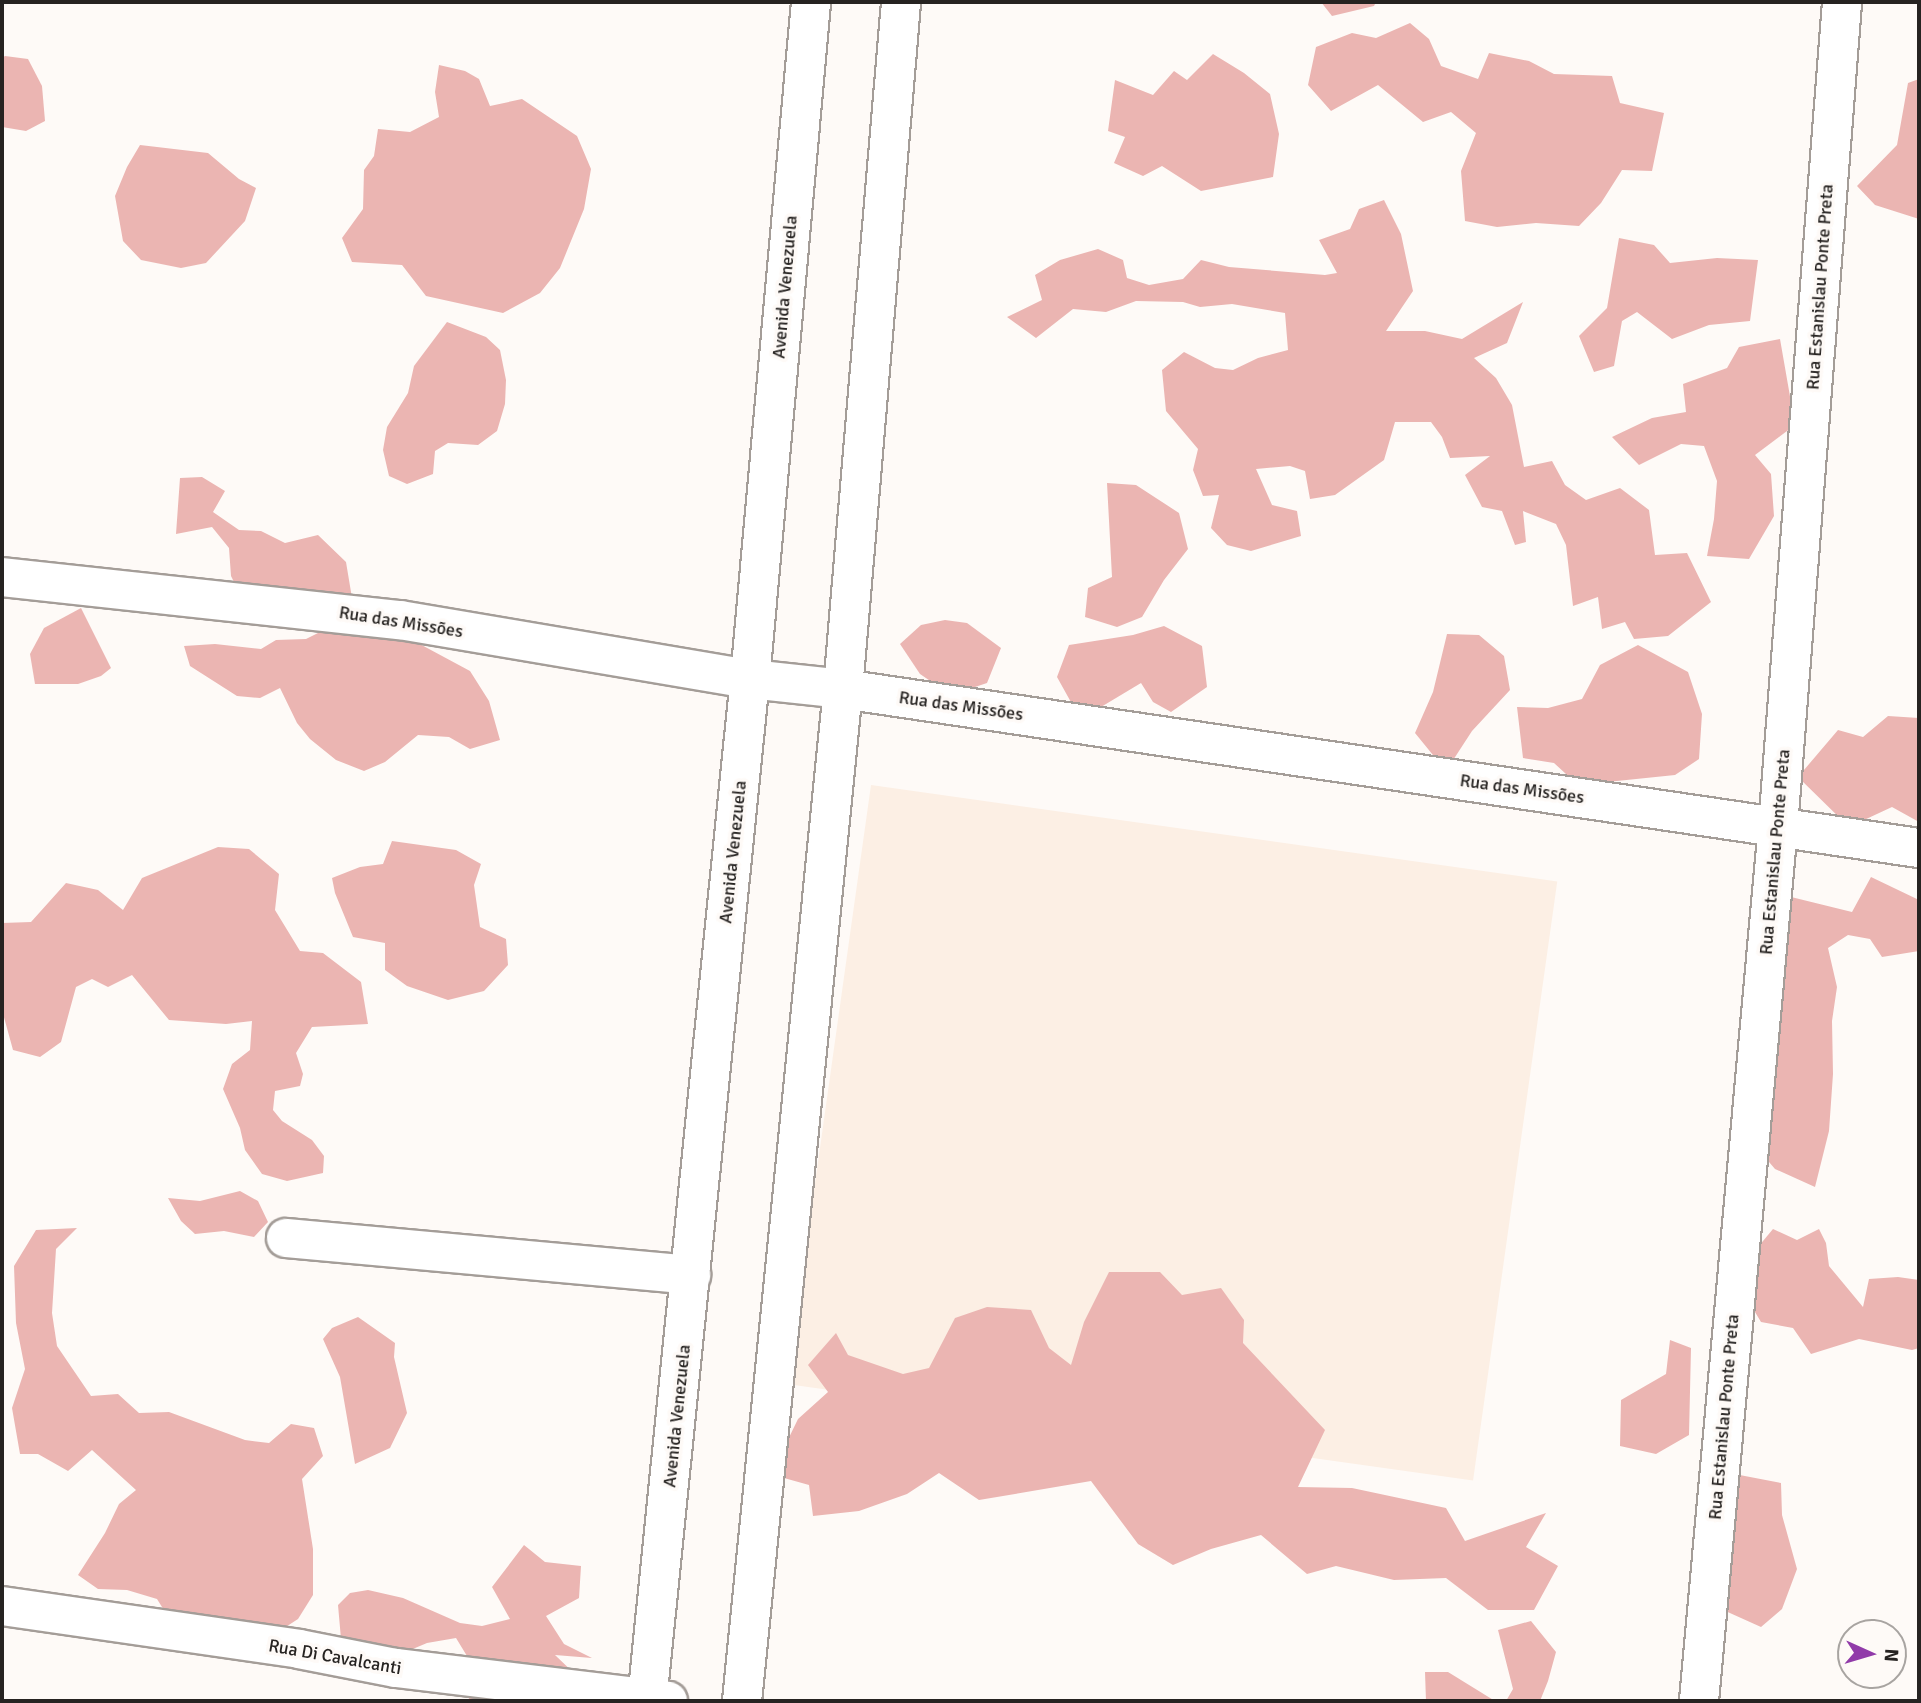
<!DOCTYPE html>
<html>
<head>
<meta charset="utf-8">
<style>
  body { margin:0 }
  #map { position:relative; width:1921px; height:1703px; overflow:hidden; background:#fefaf7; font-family:Signika,sans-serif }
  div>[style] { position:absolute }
  .built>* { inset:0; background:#fcefe4; transform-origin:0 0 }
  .forest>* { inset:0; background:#ebb5b2 }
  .roads { filter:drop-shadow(2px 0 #a49d98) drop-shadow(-2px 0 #a49d98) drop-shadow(0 2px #a49d98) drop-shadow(0 -2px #a49d98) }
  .minor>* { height:38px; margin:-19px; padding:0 19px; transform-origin:19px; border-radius:19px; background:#fff }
  .major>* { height:38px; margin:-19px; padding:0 19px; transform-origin:19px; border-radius:19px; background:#fff }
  span { translate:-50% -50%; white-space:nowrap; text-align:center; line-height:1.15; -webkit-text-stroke:7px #fefaf7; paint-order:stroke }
  .street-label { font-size:18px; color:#262321 }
  .frame { position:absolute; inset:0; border:4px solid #262321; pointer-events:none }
  .north { position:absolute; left:1837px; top:1619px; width:70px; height:70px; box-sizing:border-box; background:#fefaf7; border:2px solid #a8a4a1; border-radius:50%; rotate:94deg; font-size:19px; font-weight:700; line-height:28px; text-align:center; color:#262321 }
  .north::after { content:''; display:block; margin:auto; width:24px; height:32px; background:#913ba9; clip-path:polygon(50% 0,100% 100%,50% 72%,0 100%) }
</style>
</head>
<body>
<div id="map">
  <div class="built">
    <i style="left:871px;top:785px;width:693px;height:605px;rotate:8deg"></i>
  </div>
  <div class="forest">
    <i style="clip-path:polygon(1321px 2px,1376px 2px,1374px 6px,1332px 16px)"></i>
    <i style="clip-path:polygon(1410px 23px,1429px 39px,1441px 66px,1478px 79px,1489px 53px,1529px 61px,1554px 74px,1612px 76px,1620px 103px,1664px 113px,1652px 171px,1622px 170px,1601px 203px,1579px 226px,1536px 223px,1497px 227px,1465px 221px,1461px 171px,1476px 133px,1451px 112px,1423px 122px,1378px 85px,1331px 111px,1308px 85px,1316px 47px,1352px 33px,1376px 38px)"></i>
    <i style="clip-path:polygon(1213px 54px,1244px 73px,1270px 94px,1279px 134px,1273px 177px,1201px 191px,1162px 166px,1143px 176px,1114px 163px,1125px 137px,1108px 131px,1115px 80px,1153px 95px,1174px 71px,1187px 80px)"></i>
    <i style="clip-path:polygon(5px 56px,28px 59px,42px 86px,45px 121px,26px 131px,2px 127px,2px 58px)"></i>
    <i style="clip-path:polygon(439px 65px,465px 71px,479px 79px,490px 106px,522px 99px,577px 136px,591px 169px,584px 209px,560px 268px,540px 293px,503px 313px,426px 296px,402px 265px,352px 262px,342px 238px,363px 209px,364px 170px,374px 156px,378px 129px,410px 132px,439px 117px,435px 92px)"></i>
    <i style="clip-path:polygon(1919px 79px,1918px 178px,1919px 219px,1875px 205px,1857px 186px,1897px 145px,1908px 83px)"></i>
    <i style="clip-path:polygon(140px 145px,208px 153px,239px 179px,256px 188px,245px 221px,206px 263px,181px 268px,141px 260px,123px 241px,115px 196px,127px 167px)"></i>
    <i style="clip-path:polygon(1384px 200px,1401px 234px,1413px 291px,1386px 331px,1425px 331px,1462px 339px,1523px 302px,1507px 343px,1474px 358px,1496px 378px,1512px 405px,1524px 467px,1552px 461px,1565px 485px,1586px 500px,1620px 488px,1649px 510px,1655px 555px,1687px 553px,1711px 602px,1668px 636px,1634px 639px,1625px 622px,1602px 629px,1598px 597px,1573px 606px,1566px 545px,1556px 524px,1523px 511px,1526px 542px,1515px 545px,1502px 511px,1482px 507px,1465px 475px,1490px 456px,1450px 458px,1442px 437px,1431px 422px,1395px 422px,1384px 460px,1335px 495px,1310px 499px,1305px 471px,1290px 466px,1256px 469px,1272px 505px,1297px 511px,1301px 536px,1251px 551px,1227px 545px,1211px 528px,1219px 495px,1203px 496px,1193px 470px,1198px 449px,1166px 411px,1162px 370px,1184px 352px,1215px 368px,1233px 370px,1258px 358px,1288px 350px,1285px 313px,1232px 304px,1200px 307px,1183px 302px,1136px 301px,1106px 312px,1073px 309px,1036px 338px,1007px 317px,1042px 300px,1035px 275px,1060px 260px,1098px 249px,1123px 260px,1127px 278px,1149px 285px,1183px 279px,1201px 260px,1229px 267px,1325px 275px,1337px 273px,1319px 240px,1350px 229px,1359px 209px)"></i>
    <i style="clip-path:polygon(1619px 238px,1654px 245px,1670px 263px,1717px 258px,1758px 260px,1750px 321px,1709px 325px,1672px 339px,1637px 312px,1622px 321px,1614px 366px,1594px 372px,1579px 336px,1607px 308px)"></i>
    <i style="clip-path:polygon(447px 322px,486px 337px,500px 350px,506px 380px,505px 404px,497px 431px,478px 445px,448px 443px,435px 451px,433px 474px,407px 484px,389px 476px,383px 450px,387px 427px,408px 393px,414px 366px)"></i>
    <i style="clip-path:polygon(1780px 339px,1795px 425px,1755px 455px,1771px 474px,1774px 516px,1749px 559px,1707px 556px,1714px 519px,1717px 481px,1704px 446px,1681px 444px,1639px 465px,1612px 437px,1652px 418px,1686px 412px,1683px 384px,1727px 368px,1739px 347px)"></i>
    <i style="clip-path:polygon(202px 477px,225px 491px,213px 512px,239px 530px,261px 531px,285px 543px,318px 535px,346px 562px,352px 598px,403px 635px,470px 671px,489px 701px,500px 740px,470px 749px,449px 737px,418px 735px,385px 762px,364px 771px,336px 760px,310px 739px,297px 723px,280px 688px,260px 698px,237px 696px,190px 666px,184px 646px,215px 644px,261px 649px,276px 640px,306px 639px,330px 627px,251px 616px,231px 576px,229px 548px,212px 527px,176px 534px,180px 478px)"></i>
    <i style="clip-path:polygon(1107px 483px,1136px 485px,1179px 513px,1188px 549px,1164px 580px,1142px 617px,1117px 627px,1085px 617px,1088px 588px,1112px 577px)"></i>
    <i style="clip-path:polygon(81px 608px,111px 668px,101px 676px,78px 684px,35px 684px,30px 654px,44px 628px)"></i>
    <i style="clip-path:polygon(945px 620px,967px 623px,1001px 648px,987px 683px,951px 695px,920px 674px,900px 644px,921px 625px)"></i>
    <i style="clip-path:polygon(1164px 626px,1202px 646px,1207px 687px,1171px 712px,1153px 702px,1141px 683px,1091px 713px,1072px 704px,1057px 677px,1069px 645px,1133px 635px)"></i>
    <i style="clip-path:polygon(1447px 634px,1479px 635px,1504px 656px,1510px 690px,1472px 731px,1446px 771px,1415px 733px,1433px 692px)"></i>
    <i style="clip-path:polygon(1638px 645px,1688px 672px,1702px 714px,1699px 759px,1675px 775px,1578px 785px,1554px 763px,1523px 758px,1517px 707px,1548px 708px,1582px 699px,1600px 665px)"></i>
    <i style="clip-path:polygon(1888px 716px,1919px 718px,1919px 822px,1892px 807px,1849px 827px,1798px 777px,1838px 730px,1863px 737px)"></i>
    <i style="clip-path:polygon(392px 841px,456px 850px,481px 864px,474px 885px,480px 927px,506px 939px,508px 965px,484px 991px,448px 1000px,407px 986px,385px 970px,385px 943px,353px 937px,335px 893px,332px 878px,360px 867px,383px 864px)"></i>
    <i style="clip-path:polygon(218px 847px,249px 849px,279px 874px,275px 910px,300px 951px,323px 953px,361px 982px,368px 1024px,312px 1027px,296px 1053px,303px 1074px,300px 1086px,275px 1091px,273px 1110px,282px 1121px,312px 1140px,324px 1156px,323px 1173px,287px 1181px,262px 1174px,245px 1150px,240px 1128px,223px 1089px,232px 1064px,250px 1050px,252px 1021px,226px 1024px,169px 1020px,132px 975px,108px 987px,92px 979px,76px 987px,61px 1042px,40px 1057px,13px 1050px,2px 1010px,2px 923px,31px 922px,66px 883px,98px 890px,123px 910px,142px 878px)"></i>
    <i style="clip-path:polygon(1871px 877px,1919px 900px,1919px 951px,1882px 957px,1870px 939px,1848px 935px,1828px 948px,1837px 987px,1832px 1021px,1833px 1074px,1829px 1131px,1815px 1187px,1775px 1169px,1746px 1135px,1783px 895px,1852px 912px)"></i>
    <i style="clip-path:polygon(240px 1191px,258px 1201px,268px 1222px,254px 1237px,224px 1231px,195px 1234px,181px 1221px,168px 1198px,200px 1201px)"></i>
    <i style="clip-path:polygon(77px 1228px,56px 1249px,52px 1313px,57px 1346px,91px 1396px,118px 1394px,139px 1413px,169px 1412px,245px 1440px,269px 1443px,291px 1424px,314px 1428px,323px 1456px,302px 1479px,313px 1549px,313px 1595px,298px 1619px,275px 1634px,177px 1631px,157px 1599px,127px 1590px,98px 1589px,78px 1575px,105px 1533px,119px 1504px,136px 1490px,92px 1450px,68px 1471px,38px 1454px,20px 1454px,12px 1408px,25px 1369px,16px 1323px,14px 1266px,36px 1230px)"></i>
    <i style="clip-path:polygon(1773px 1229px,1797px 1240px,1819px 1229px,1826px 1243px,1829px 1266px,1863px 1307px,1869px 1279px,1898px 1277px,1919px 1280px,1919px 1348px,1912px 1350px,1859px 1339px,1811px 1354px,1793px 1328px,1761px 1322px,1749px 1302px,1748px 1259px)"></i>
    <i style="clip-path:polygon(1109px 1272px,1160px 1272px,1182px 1295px,1221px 1288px,1244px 1320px,1243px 1343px,1325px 1430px,1298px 1487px,1352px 1488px,1446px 1508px,1465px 1541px,1546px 1513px,1526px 1547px,1558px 1566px,1534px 1610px,1488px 1610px,1446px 1578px,1394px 1580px,1336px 1566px,1307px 1574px,1261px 1535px,1211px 1549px,1173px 1565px,1138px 1544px,1091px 1481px,979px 1500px,939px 1473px,907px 1494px,859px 1511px,813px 1516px,809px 1485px,784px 1478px,780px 1456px,798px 1419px,828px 1392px,808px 1365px,836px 1333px,848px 1355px,903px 1374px,929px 1368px,955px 1318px,987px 1307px,1031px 1310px,1049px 1348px,1071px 1365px,1084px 1322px)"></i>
    <i style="clip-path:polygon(358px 1317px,395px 1343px,394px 1357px,407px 1413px,390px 1448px,355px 1464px,340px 1377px,323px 1339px,332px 1328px)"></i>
    <i style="clip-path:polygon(1670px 1340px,1691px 1348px,1689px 1435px,1656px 1454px,1620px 1446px,1621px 1400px,1666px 1374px)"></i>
    <i style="clip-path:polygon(1724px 1472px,1781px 1483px,1782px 1515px,1797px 1569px,1782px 1609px,1761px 1627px,1721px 1609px)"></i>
    <i style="clip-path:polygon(524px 1545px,545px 1562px,581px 1566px,579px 1598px,546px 1616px,564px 1644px,592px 1658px,555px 1655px,603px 1701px,468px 1701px,478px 1674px,456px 1638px,427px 1643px,389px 1659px,341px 1639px,338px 1605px,350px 1593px,368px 1590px,403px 1598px,460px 1623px,482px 1626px,510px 1619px,492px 1587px)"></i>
    <i style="clip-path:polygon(1531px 1621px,1556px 1652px,1548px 1681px,1540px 1701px,1506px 1701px,1513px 1689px,1498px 1630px)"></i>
    <i style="clip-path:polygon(1425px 1672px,1448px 1672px,1495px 1701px,1426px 1701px)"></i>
  </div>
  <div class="roads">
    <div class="minor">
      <i style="left:2px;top:577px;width:400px;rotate:6.2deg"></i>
      <i style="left:400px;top:620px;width:355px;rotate:9.6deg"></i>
      <i style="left:750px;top:679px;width:94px;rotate:6.1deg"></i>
      <i style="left:843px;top:689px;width:1088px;rotate:8.41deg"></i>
      <i style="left:286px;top:1238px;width:407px;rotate:5.2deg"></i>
      <i style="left:2px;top:1606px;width:300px;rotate:8.2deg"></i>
      <i style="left:299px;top:1649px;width:99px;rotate:11.1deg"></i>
      <i style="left:396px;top:1668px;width:274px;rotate:6.9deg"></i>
      <i style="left:1699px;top:1701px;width:878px;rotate:-84.84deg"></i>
      <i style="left:1778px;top:827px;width:827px;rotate:-85.56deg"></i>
    </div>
    <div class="major">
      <i style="left:647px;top:1701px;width:1027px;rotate:-84.25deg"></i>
      <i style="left:750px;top:679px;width:680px;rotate:-84.85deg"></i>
      <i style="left:742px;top:1701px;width:1017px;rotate:-84.3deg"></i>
      <i style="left:843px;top:689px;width:689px;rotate:-85.17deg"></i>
    </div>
  </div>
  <div class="street-label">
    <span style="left:785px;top:287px;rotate:-85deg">Avenida Venezuela</span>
    <span style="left:1820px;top:287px;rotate:-86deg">Rua Estanislau Ponte Preta</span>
    <span style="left:401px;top:622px;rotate:9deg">Rua das Missões</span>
    <span style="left:961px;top:706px;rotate:8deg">Rua das Missões</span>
    <span style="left:1522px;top:789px;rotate:8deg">Rua das Missões</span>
    <span style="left:733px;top:852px;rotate:-84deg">Avenida Venezuela</span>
    <span style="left:1775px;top:852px;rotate:-85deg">Rua Estanislau Ponte Preta</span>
    <span style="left:677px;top:1416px;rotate:-84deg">Avenida Venezuela</span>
    <span style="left:1724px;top:1417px;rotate:-85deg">Rua Estanislau Ponte Preta</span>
    <span style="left:335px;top:1657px;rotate:10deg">Rua Di Cavalcanti</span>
  </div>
  <div class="frame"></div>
  <div class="north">N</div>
</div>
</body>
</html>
